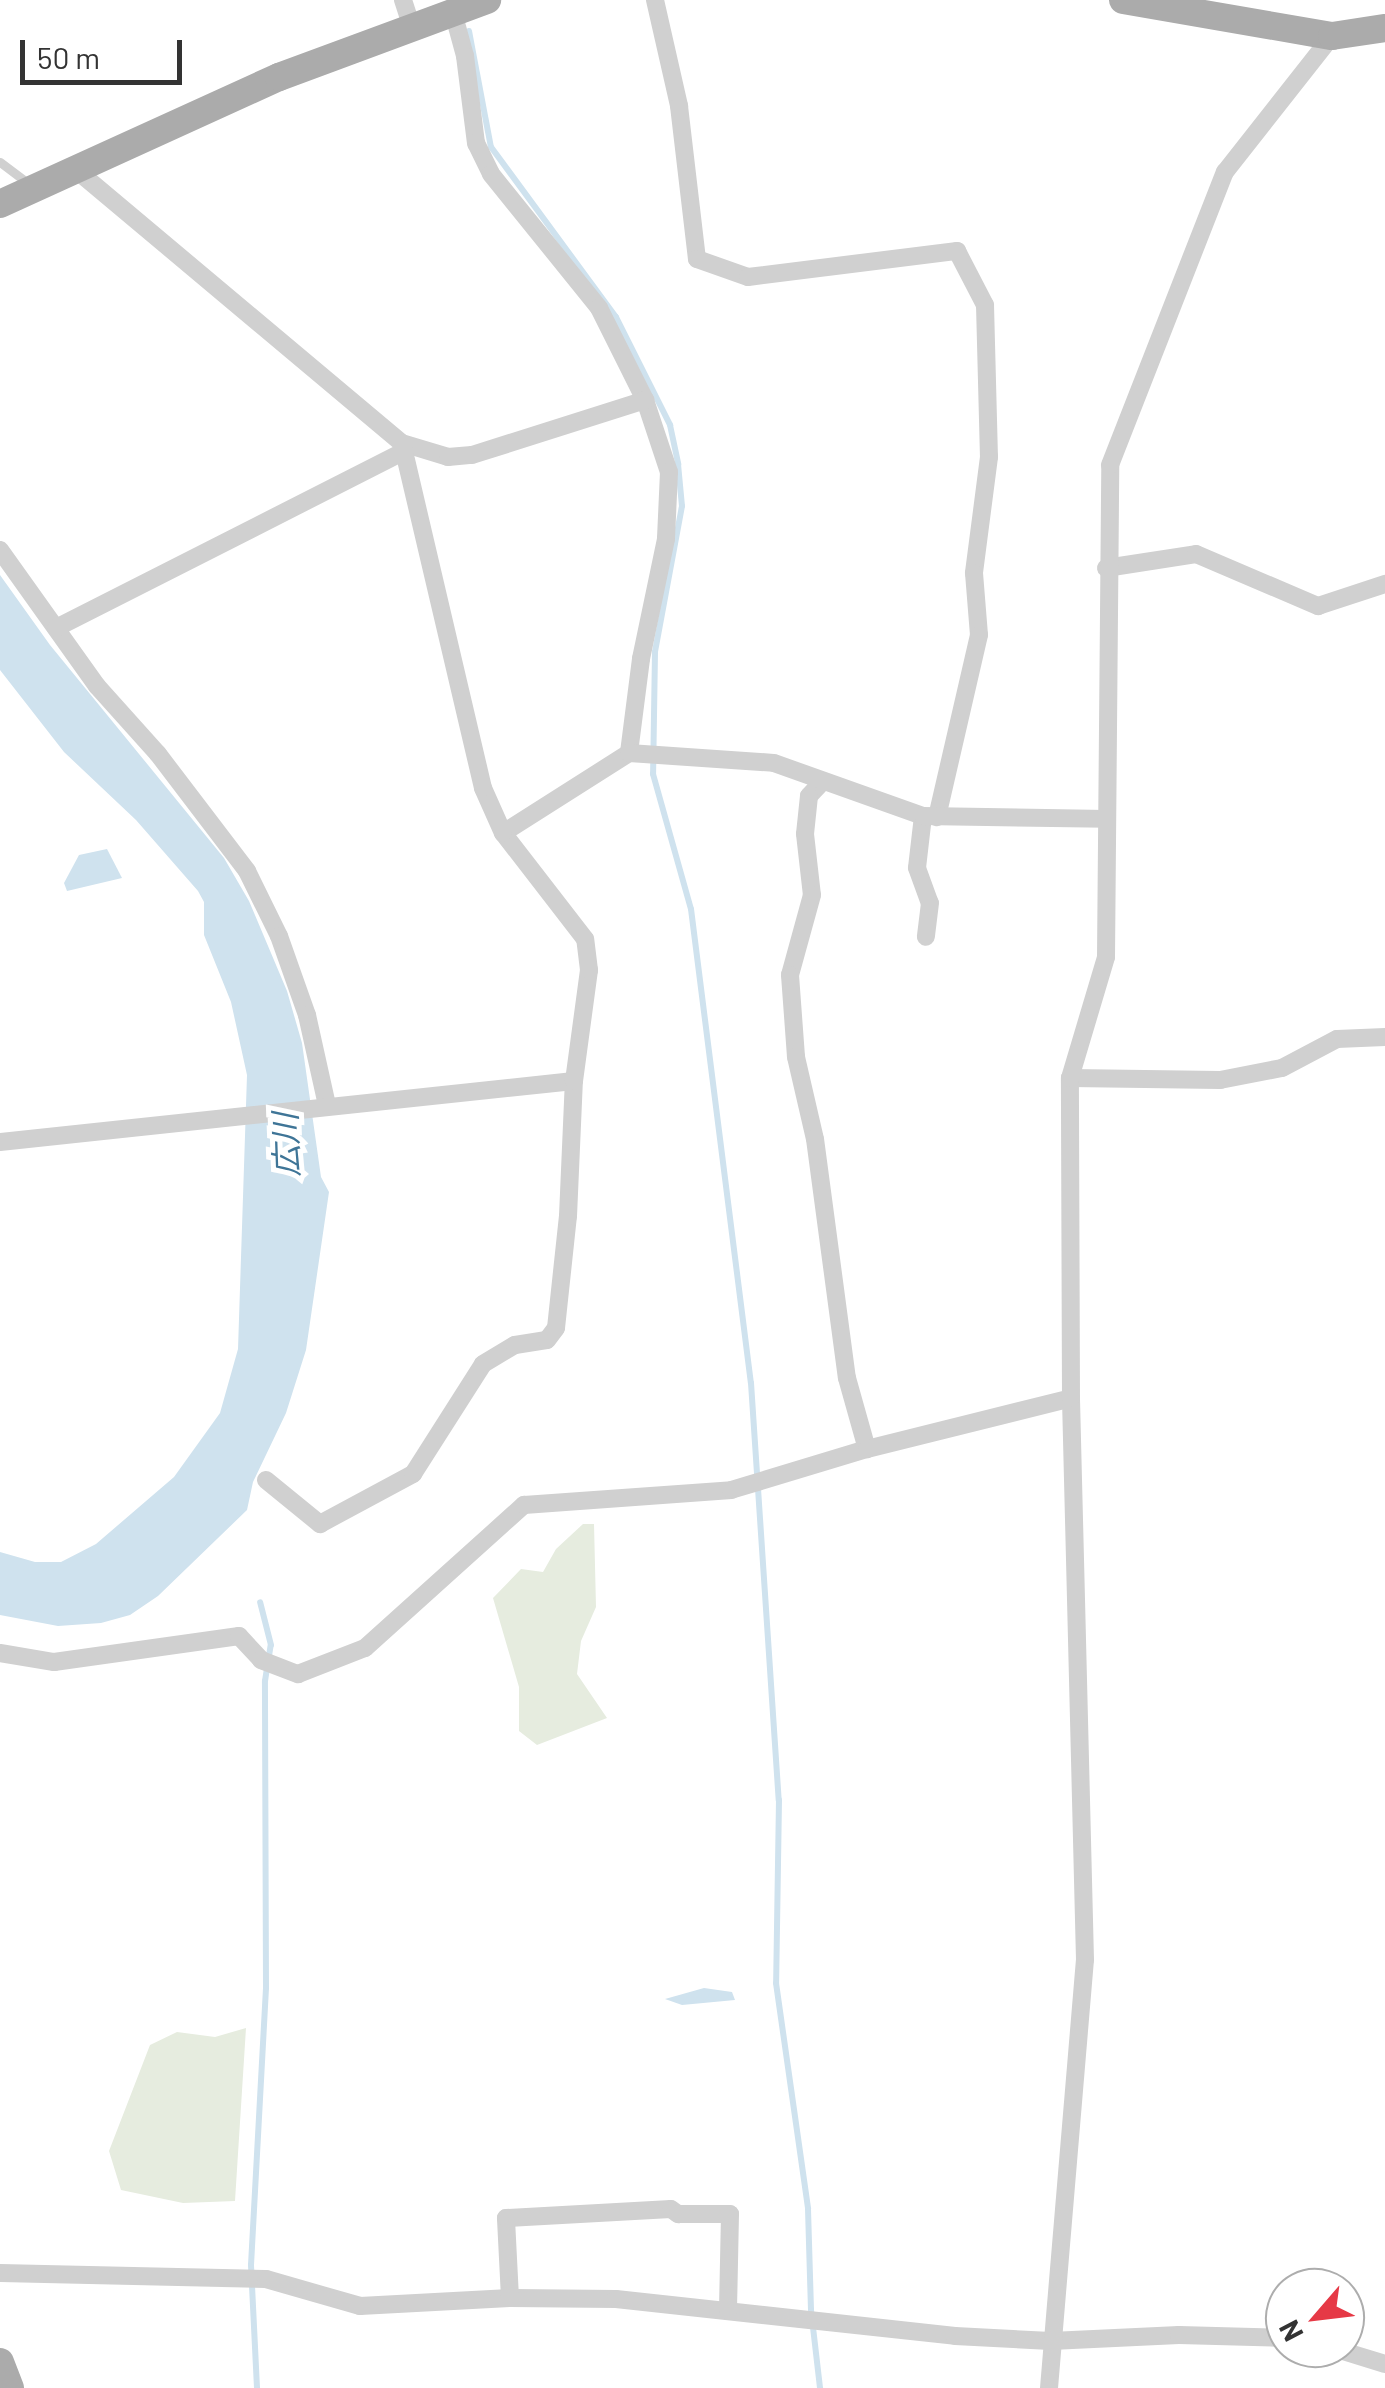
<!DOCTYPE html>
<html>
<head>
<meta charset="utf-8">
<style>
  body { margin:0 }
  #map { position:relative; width:1385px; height:2388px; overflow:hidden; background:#fff; font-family:Barlow,"Noto Sans JP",sans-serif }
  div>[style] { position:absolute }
  .green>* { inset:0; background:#e6ecdf }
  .water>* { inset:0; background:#cfe2ee }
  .stream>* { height:6px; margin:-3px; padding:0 3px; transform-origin:3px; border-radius:3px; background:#cfe2ee }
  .service>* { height:9px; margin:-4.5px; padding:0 4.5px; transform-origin:4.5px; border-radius:4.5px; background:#d0d0d0 }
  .minor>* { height:18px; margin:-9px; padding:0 9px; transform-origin:9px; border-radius:9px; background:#d0d0d0 }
  .primary>* { height:28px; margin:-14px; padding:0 14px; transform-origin:14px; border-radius:14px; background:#ababab }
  span { translate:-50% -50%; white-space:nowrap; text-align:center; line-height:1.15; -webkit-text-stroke:10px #fff; paint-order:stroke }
  .water-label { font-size:32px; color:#3f7597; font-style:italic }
  .north { position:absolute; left:1265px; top:2268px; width:100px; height:100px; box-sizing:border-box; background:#fff; border:2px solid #adadad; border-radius:50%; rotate:242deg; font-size:28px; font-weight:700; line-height:40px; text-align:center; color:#333 }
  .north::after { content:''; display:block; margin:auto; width:35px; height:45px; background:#e63946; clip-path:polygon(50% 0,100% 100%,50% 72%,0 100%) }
  .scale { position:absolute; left:20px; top:40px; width:162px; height:45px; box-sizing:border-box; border:5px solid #333; border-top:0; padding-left:12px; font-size:30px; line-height:35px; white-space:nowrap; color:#333; -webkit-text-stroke:8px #fff; paint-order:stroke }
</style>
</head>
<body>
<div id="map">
  <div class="green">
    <i style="clip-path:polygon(583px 1524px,594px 1524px,596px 1607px,581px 1641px,577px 1674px,607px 1718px,537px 1745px,519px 1731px,519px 1687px,493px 1598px,521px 1569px,543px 1572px,556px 1549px)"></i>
    <i style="clip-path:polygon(246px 2028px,235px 2201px,183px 2203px,121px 2190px,109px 2151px,150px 2045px,177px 2032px,215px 2037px)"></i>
  </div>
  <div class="water">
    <i style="clip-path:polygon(0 575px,50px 645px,224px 858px,249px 901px,287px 991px,302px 1043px,321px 1177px,329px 1192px,306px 1350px,286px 1413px,253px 1482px,247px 1510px,158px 1596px,130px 1615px,101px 1623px,58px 1626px,0 1615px,0 1552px,35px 1562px,61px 1562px,96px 1544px,174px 1477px,220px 1413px,238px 1349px,247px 1075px,231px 1002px,204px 935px,204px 902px,198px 891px,136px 820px,64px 752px,0 670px)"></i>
    <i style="clip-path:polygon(107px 849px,122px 878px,67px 891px,64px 883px,79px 855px)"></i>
    <i style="clip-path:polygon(704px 1988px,732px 1992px,735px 2000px,682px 2005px,665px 1999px)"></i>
  </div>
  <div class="stream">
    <i style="left:469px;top:31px;width:118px;rotate:79.3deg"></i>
    <i style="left:491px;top:147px;width:211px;rotate:53.7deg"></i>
    <i style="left:616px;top:317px;width:121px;rotate:63.4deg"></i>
    <i style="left:670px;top:425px;width:40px;rotate:78deg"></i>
    <i style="left:678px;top:464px;width:42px;rotate:84.6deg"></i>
    <i style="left:682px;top:506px;width:148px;rotate:100.5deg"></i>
    <i style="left:655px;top:652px;width:122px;rotate:90.9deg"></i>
    <i style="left:653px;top:774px;width:140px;rotate:74.3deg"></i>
    <i style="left:691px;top:909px;width:478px;rotate:82.8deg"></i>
    <i style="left:751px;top:1383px;width:418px;rotate:86.2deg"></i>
    <i style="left:779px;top:1800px;width:183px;rotate:90.9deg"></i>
    <i style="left:776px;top:1983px;width:228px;rotate:81.9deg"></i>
    <i style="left:808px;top:2209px;width:101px;rotate:88.3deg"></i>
    <i style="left:811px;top:2310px;width:79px;rotate:83.4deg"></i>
    <i style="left:257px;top:2388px;width:123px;rotate:-92.8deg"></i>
    <i style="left:251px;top:2265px;width:277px;rotate:-86.9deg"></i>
    <i style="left:266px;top:1988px;width:307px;rotate:-90.2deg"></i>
    <i style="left:265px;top:1681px;width:36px;rotate:-81deg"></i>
    <i style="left:271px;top:1645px;width:44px;rotate:-104.3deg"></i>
  </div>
  <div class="service">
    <i style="left:0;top:162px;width:40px;rotate:37deg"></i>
  </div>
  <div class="minor">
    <i style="left:403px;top:0;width:28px;rotate:72deg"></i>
    <i style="left:655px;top:0;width:109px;rotate:77.2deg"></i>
    <i style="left:679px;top:106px;width:154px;rotate:83.3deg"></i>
    <i style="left:697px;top:259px;width:54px;rotate:19.4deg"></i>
    <i style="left:748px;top:277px;width:211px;rotate:-7.1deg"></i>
    <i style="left:957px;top:251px;width:61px;rotate:62.6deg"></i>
    <i style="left:985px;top:305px;width:152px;rotate:88.5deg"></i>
    <i style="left:989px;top:457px;width:117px;rotate:97.4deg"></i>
    <i style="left:974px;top:573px;width:62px;rotate:85.4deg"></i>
    <i style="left:979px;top:635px;width:187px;rotate:103deg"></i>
    <i style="left:453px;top:12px;width:46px;rotate:74.7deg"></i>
    <i style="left:465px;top:56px;width:88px;rotate:82.8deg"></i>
    <i style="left:476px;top:143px;width:34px;rotate:64deg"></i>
    <i style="left:491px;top:174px;width:172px;rotate:51.1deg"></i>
    <i style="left:599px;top:308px;width:103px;rotate:63.4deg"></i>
    <i style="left:645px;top:400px;width:76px;rotate:71.6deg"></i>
    <i style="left:669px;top:472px;width:67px;rotate:92.6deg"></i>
    <i style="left:666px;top:539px;width:123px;rotate:101.8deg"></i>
    <i style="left:641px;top:659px;width:95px;rotate:97.3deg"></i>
    <i style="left:74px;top:168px;width:428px;rotate:40deg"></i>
    <i style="left:402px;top:443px;width:48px;rotate:16.9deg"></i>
    <i style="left:448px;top:457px;width:24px;rotate:-5deg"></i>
    <i style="left:472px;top:455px;width:182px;rotate:-17.6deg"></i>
    <i style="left:0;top:550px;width:167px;rotate:54.5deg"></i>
    <i style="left:97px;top:686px;width:91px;rotate:48.1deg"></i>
    <i style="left:158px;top:754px;width:147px;rotate:52.7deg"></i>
    <i style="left:247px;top:871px;width:72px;rotate:63.8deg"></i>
    <i style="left:279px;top:936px;width:84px;rotate:70.5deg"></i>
    <i style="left:307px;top:1015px;width:92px;rotate:77.5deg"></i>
    <i style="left:1106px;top:568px;width:91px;rotate:-8.8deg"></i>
    <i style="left:1196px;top:554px;width:133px;rotate:23.1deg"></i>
    <i style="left:1318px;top:606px;width:71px;rotate:-18.2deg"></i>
    <i style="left:56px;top:628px;width:391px;rotate:-26.9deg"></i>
    <i style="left:822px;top:782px;width:19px;rotate:133deg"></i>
    <i style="left:809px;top:796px;width:38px;rotate:96deg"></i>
    <i style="left:805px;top:834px;width:61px;rotate:83.5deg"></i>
    <i style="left:812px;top:895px;width:83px;rotate:105.4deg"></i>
    <i style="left:790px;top:975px;width:82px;rotate:85.8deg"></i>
    <i style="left:796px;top:1057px;width:84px;rotate:77deg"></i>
    <i style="left:815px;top:1139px;width:241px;rotate:82.4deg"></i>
    <i style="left:847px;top:1378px;width:74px;rotate:74.3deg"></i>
    <i style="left:923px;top:816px;width:52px;rotate:96.6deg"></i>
    <i style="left:917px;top:868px;width:37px;rotate:70deg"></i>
    <i style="left:930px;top:903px;width:34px;rotate:97deg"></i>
    <i style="left:503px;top:833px;width:149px;rotate:-32.4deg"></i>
    <i style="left:629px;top:753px;width:145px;rotate:3.9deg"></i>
    <i style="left:774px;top:763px;width:158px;rotate:19.6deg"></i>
    <i style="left:923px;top:816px;width:183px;rotate:0.9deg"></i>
    <i style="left:1070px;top:1078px;width:150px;rotate:0.8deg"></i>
    <i style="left:1220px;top:1080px;width:63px;rotate:-11deg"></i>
    <i style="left:1282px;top:1068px;width:62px;rotate:-27.8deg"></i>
    <i style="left:1337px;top:1039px;width:48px;rotate:-2.4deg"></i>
    <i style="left:0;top:1142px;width:577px;rotate:-6.07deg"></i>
    <i style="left:266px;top:1480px;width:70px;rotate:39.2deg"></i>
    <i style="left:320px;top:1524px;width:106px;rotate:-28.3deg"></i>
    <i style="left:413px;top:1474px;width:130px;rotate:-57.5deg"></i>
    <i style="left:483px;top:1364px;width:37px;rotate:-31deg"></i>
    <i style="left:515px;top:1345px;width:32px;rotate:-9deg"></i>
    <i style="left:547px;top:1340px;width:15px;rotate:-53deg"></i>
    <i style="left:556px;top:1328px;width:113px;rotate:-83.9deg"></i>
    <i style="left:568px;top:1216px;width:135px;rotate:-87.5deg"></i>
    <i style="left:574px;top:1081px;width:112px;rotate:-82.3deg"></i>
    <i style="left:589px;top:970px;width:31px;rotate:-97deg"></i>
    <i style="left:585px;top:939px;width:134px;rotate:-127.7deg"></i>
    <i style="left:503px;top:833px;width:49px;rotate:-114deg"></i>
    <i style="left:483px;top:788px;width:354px;rotate:-103.2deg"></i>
    <i style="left:0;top:1653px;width:55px;rotate:9.5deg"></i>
    <i style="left:54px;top:1662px;width:187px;rotate:-8deg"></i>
    <i style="left:239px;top:1636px;width:33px;rotate:47deg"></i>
    <i style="left:261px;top:1660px;width:40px;rotate:21deg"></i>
    <i style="left:298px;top:1674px;width:72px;rotate:-21.2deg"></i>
    <i style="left:365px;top:1648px;width:214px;rotate:-42deg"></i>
    <i style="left:524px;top:1505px;width:208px;rotate:-4.1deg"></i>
    <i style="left:731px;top:1490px;width:142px;rotate:-16.8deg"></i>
    <i style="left:867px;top:1449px;width:210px;rotate:-14deg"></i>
    <i style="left:0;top:2273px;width:266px;rotate:1.3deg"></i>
    <i style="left:266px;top:2279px;width:98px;rotate:16deg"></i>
    <i style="left:360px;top:2306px;width:150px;rotate:-3.1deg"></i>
    <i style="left:510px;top:2298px;width:106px;rotate:0.5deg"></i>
    <i style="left:616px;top:2299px;width:341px;rotate:6.2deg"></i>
    <i style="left:955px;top:2336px;width:96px;rotate:3deg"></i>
    <i style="left:1051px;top:2341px;width:128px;rotate:-2.7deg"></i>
    <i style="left:1179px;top:2335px;width:106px;rotate:1.6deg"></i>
    <i style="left:510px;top:2298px;width:80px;rotate:-92.9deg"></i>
    <i style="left:506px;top:2218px;width:165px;rotate:-3.1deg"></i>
    <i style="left:671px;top:2209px;width:9px;rotate:36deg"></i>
    <i style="left:678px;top:2214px;width:52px"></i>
    <i style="left:730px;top:2214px;width:96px;rotate:91.2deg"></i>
    <i style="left:1333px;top:2348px;width:54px;rotate:17.1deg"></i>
    <i style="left:1049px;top:2388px;width:430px;rotate:-85.2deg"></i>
    <i style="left:1085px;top:1960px;width:562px;rotate:-91.43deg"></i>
    <i style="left:1071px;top:1398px;width:320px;rotate:-90.2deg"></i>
    <i style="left:1070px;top:1078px;width:126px;rotate:-73.4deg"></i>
    <i style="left:1106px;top:957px;width:492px;rotate:-89.5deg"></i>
    <i style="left:1110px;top:465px;width:315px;rotate:-68.6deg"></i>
    <i style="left:1225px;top:172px;width:173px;rotate:-51.8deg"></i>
  </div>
  <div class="primary">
    <i style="left:1123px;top:0;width:212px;rotate:9.8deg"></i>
    <i style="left:1332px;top:36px;width:54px;rotate:-8.6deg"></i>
    <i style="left:0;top:204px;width:307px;rotate:-24.5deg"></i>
    <i style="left:279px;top:77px;width:222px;rotate:-20.3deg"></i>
    <i style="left:0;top:2362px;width:28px;rotate:69deg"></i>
  </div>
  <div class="water-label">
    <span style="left:285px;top:1145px;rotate:-92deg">広川</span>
  </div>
  <div class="north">N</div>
  <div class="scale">50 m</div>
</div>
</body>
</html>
